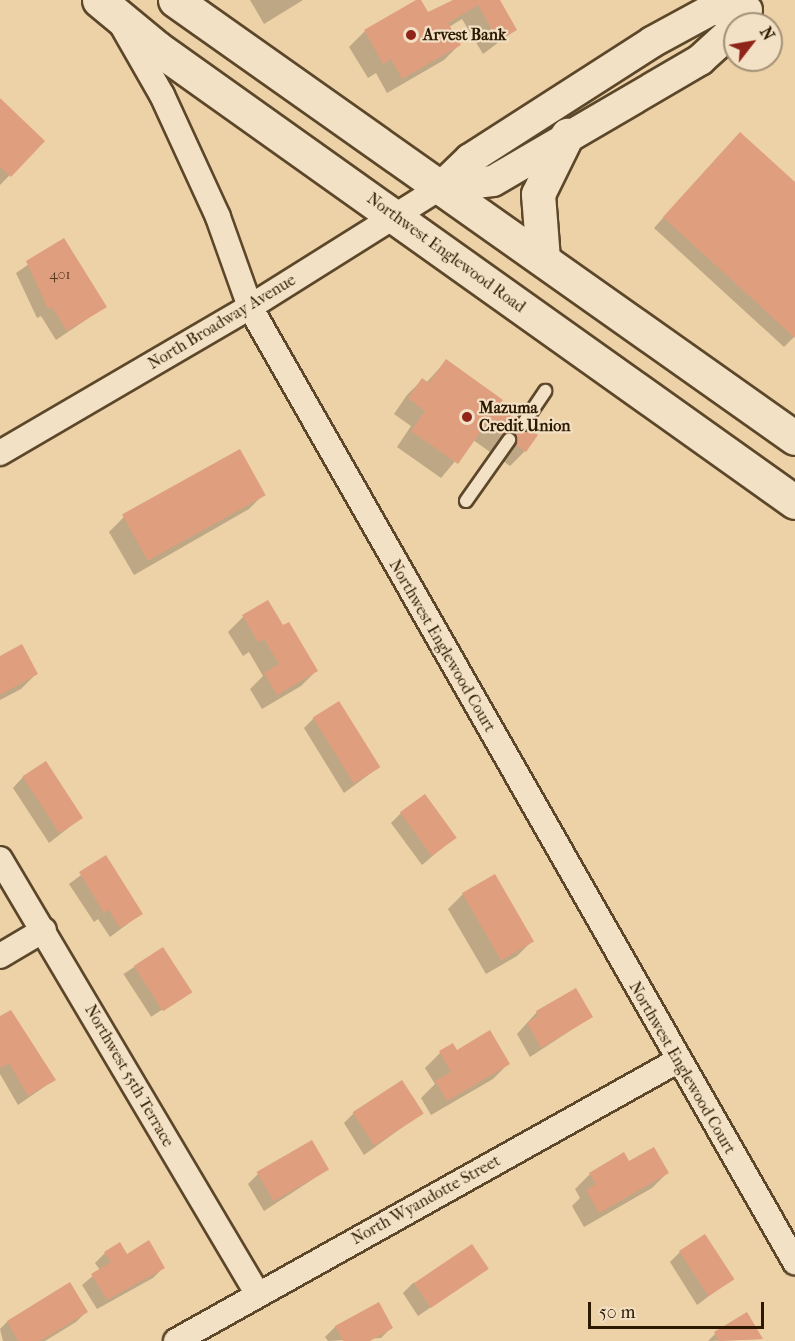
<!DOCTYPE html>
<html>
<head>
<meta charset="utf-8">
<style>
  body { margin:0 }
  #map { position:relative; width:795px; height:1341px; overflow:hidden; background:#edd1a7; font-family:"IM FELL French Canon",serif }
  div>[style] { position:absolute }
  .shadow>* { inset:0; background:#0003; transform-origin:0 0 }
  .building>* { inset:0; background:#df9f7f; transform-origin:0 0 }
  .roads { filter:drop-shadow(2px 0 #5c472a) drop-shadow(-2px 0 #5c472a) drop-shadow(0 2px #5c472a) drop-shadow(0 -2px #5c472a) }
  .service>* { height:12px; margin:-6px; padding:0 6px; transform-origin:6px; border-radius:6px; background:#f3e1c6 }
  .minor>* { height:24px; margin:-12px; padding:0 12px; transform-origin:12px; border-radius:12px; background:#f3e1c6 }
  .tertiary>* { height:30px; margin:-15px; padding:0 15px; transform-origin:15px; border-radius:15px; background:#f3e1c6 }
  .secondary>* { height:33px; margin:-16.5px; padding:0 16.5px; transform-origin:16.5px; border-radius:16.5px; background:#f3e1c6 }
  .dots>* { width:16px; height:16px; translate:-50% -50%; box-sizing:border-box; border:3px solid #f3e1c6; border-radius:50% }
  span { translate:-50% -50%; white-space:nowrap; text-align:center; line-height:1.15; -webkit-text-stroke:4.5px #f3e1c6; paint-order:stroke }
  .number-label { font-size:14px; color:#593a20 }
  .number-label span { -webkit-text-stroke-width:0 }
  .poi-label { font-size:16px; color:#2c1900; font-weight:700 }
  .left { translate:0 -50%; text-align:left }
  .street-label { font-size:16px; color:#2c1900 }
  .north { position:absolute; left:723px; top:12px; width:60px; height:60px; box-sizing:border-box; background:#f3e1c6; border:2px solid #a39177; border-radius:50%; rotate:59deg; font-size:16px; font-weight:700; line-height:24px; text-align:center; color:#2c1900 }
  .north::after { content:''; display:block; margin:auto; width:21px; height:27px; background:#8f2418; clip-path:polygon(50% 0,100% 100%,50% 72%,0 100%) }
  .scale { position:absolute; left:588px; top:1302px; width:176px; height:27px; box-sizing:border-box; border:3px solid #2c1900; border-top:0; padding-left:8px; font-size:18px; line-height:21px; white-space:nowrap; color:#2c1900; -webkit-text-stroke:4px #f3e1c6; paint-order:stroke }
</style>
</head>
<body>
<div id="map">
  <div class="shadow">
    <i style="clip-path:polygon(250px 0,303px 0,264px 24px)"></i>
    <i style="clip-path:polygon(420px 0,427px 14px,454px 0,498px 0,515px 30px,483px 54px,462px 19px,449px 27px,459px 45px,444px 60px,387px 93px,376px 73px,368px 78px,349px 47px,364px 32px)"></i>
    <i style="clip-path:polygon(0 100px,43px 141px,0 185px)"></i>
    <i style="clip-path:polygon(730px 144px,795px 184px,795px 336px,784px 347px,654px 228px)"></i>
    <i style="clip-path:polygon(64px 240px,105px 307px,56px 340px,41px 316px,37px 318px,16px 273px)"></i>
    <i style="clip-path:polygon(446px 361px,525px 451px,510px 466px,473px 440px,441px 478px,397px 447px,411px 426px,394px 414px,407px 395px,422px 380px,426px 383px)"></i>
    <i style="clip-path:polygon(264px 494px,249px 509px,134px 575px,109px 532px,124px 517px)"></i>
    <i style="clip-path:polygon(243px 617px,283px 627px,316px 671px,301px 686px,262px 709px,250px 689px,263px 676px,249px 652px,243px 656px,228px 632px)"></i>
    <i style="clip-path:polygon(0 658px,36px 674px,21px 689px,0 700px)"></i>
    <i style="clip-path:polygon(314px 718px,379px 767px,344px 793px,304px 728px)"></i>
    <i style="clip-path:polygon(23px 777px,81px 818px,49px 843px,13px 788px)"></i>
    <i style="clip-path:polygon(401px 813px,455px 837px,422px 865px,391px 823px)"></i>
    <i style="clip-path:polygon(105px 857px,141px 914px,110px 937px,98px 919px,94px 922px,69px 884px)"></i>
    <i style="clip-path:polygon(463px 894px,532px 941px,517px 956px,486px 974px,448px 909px)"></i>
    <i style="left:162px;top:949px;width:51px;height:46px;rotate:57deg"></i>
    <i style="clip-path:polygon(11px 1011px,54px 1080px,18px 1105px,0 1074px,0 1018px)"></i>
    <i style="clip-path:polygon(537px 1012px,591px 1017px,530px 1057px,517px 1034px)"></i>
    <i style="clip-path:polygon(457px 1052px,508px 1064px,493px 1079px,431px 1115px,421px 1098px,435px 1084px,425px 1068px,440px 1053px)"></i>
    <i style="clip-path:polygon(354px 1113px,422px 1113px,364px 1155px,344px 1123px)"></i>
    <i style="clip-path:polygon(629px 1163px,667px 1173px,652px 1188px,584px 1227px,572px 1206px,580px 1198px,575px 1189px,590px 1174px)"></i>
    <i style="clip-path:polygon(327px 1170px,264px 1211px,248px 1184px,258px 1174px)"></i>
    <i style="clip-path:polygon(680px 1252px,732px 1279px,697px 1305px,670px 1262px)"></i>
    <i style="clip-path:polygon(105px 1253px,127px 1256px,163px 1268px,153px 1278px,97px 1309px,82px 1285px,100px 1270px,95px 1263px)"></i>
    <i style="clip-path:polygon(487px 1269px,418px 1316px,403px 1293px,413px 1283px)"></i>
    <i style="clip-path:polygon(70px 1284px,86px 1312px,76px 1322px,45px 1341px,3px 1341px,0 1329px,7px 1322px)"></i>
    <i style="clip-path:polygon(378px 1304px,391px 1328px,381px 1338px,328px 1341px,325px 1337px,335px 1327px)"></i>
    <i style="clip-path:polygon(715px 1334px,761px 1339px,708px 1341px)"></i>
  </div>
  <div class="building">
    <i style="clip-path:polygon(416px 0,421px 0,428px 12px,453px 0,500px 0,517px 30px,498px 41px,478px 5px,448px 23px,461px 45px,402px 79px,391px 59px,383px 64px,364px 30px)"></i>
    <i style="clip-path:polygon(0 98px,45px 141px,11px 177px,0 167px)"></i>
    <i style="clip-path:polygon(740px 132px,795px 182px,795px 338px,663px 217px)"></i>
    <i style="clip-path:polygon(64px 238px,107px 307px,67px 331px,52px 307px,48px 309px,26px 261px)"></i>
    <i style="clip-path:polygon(446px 359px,503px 400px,498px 406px,538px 435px,526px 452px,486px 424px,458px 464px,411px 431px,425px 411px,408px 398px,422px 378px,429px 383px)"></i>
    <i style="left:240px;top:449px;width:53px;height:135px;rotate:61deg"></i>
    <i style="clip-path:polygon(268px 600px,283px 625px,289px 622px,318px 671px,277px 695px,264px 673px,279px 664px,264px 639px,258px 642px,242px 615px)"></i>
    <i style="clip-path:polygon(22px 644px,38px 674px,0 695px,0 656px)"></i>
    <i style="left:339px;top:701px;width:78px;height:31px;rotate:58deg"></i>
    <i style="left:46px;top:761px;width:68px;height:28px;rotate:57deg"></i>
    <i style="left:425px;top:794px;width:54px;height:31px;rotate:54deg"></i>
    <i style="clip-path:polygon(106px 855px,143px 914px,120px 928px,109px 910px,104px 913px,79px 872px)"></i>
    <i style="left:495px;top:874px;width:78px;height:38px;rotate:60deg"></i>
    <i style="left:163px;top:947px;width:54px;height:35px;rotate:57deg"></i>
    <i style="clip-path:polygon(576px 988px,593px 1017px,541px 1048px,527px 1023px,538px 1016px,536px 1011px)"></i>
    <i style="clip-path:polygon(11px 1010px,56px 1080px,28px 1096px,9px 1063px,0 1068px,0 1016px)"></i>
    <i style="clip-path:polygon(490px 1030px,510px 1064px,447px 1101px,435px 1081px,451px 1072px,439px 1051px,453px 1043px,457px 1050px)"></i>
    <i style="left:402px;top:1080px;width:40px;height:59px;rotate:57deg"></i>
    <i style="left:312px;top:1140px;width:34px;height:64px;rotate:60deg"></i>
    <i style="clip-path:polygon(654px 1147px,669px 1173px,599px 1213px,586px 1190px,596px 1184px,589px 1173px,624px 1152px,629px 1161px)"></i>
    <i style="left:705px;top:1234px;width:54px;height:31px;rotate:57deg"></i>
    <i style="clip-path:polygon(149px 1240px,165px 1268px,107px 1300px,91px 1274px,111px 1262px,104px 1252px,120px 1242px,127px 1254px)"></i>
    <i style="left:472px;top:1244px;width:30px;height:70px;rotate:56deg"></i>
    <i style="clip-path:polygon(70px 1282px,88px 1312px,40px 1341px,18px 1341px,7px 1321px)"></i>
    <i style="clip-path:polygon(379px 1302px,393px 1328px,370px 1341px,343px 1341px,335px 1326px)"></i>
    <i style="clip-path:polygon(747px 1312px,763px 1339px,719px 1341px,714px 1332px)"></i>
  </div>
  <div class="roads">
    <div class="service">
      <i style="left:523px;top:424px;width:40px;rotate:-56deg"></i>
      <i style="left:466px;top:501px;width:75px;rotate:-54.8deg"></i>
    </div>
    <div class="minor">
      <i style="left:123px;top:27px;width:78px;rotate:60.2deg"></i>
      <i style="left:162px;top:95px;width:134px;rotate:65.3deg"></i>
      <i style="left:218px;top:217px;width:96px;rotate:70.4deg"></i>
      <i style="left:250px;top:307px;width:1100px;rotate:60.29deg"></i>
      <i style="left:0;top:453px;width:290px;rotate:-30.3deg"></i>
      <i style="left:250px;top:307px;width:226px;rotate:-32.1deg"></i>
      <i style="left:0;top:859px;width:504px;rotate:59.37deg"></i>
      <i style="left:0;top:956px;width:51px;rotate:-30.6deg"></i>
      <i style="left:176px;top:1341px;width:574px;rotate:-29.2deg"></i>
    </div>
    <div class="tertiary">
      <i style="left:441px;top:187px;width:40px;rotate:-44deg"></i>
      <i style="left:470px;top:159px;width:216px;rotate:-32.7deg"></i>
      <i style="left:652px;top:42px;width:67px;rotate:-28.5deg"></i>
      <i style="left:711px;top:10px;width:36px"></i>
      <i style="left:441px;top:187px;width:52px;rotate:-6.6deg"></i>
      <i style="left:493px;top:181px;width:240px;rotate:-30.3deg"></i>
      <i style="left:700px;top:60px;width:47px;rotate:-42.4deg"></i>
    </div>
    <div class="secondary">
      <i style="left:99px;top:0;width:75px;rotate:39.6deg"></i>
      <i style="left:157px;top:48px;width:783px;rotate:35.44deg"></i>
      <i style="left:175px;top:0;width:759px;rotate:35.24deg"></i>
      <i style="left:543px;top:259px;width:65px;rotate:-94.4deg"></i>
      <i style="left:538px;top:194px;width:66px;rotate:-63.8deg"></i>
    </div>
  </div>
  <div class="dots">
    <i style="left:411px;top:35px;background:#8f2418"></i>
    <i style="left:467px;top:417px;background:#8f2418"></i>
  </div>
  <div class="number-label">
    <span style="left:60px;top:275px">401</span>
  </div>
  <div class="poi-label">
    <span class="left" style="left:423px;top:35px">Arvest Bank</span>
    <span class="left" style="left:479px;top:417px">Mazuma<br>Credit Union</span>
  </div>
  <div class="street-label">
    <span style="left:446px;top:253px;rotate:36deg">Northwest Englewood Road</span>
    <span style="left:222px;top:322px;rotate:-31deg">North Broadway Avenue</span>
    <span style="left:442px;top:646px;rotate:60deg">Northwest Englewood Court</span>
    <span style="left:682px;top:1068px;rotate:60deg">Northwest Englewood Court</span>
    <span style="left:129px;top:1076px;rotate:60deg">Northwest 55th Terrace</span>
    <span style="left:426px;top:1200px;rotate:-29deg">North Wyandotte Street</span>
  </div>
  <div class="north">N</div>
  <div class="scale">50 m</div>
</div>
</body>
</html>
